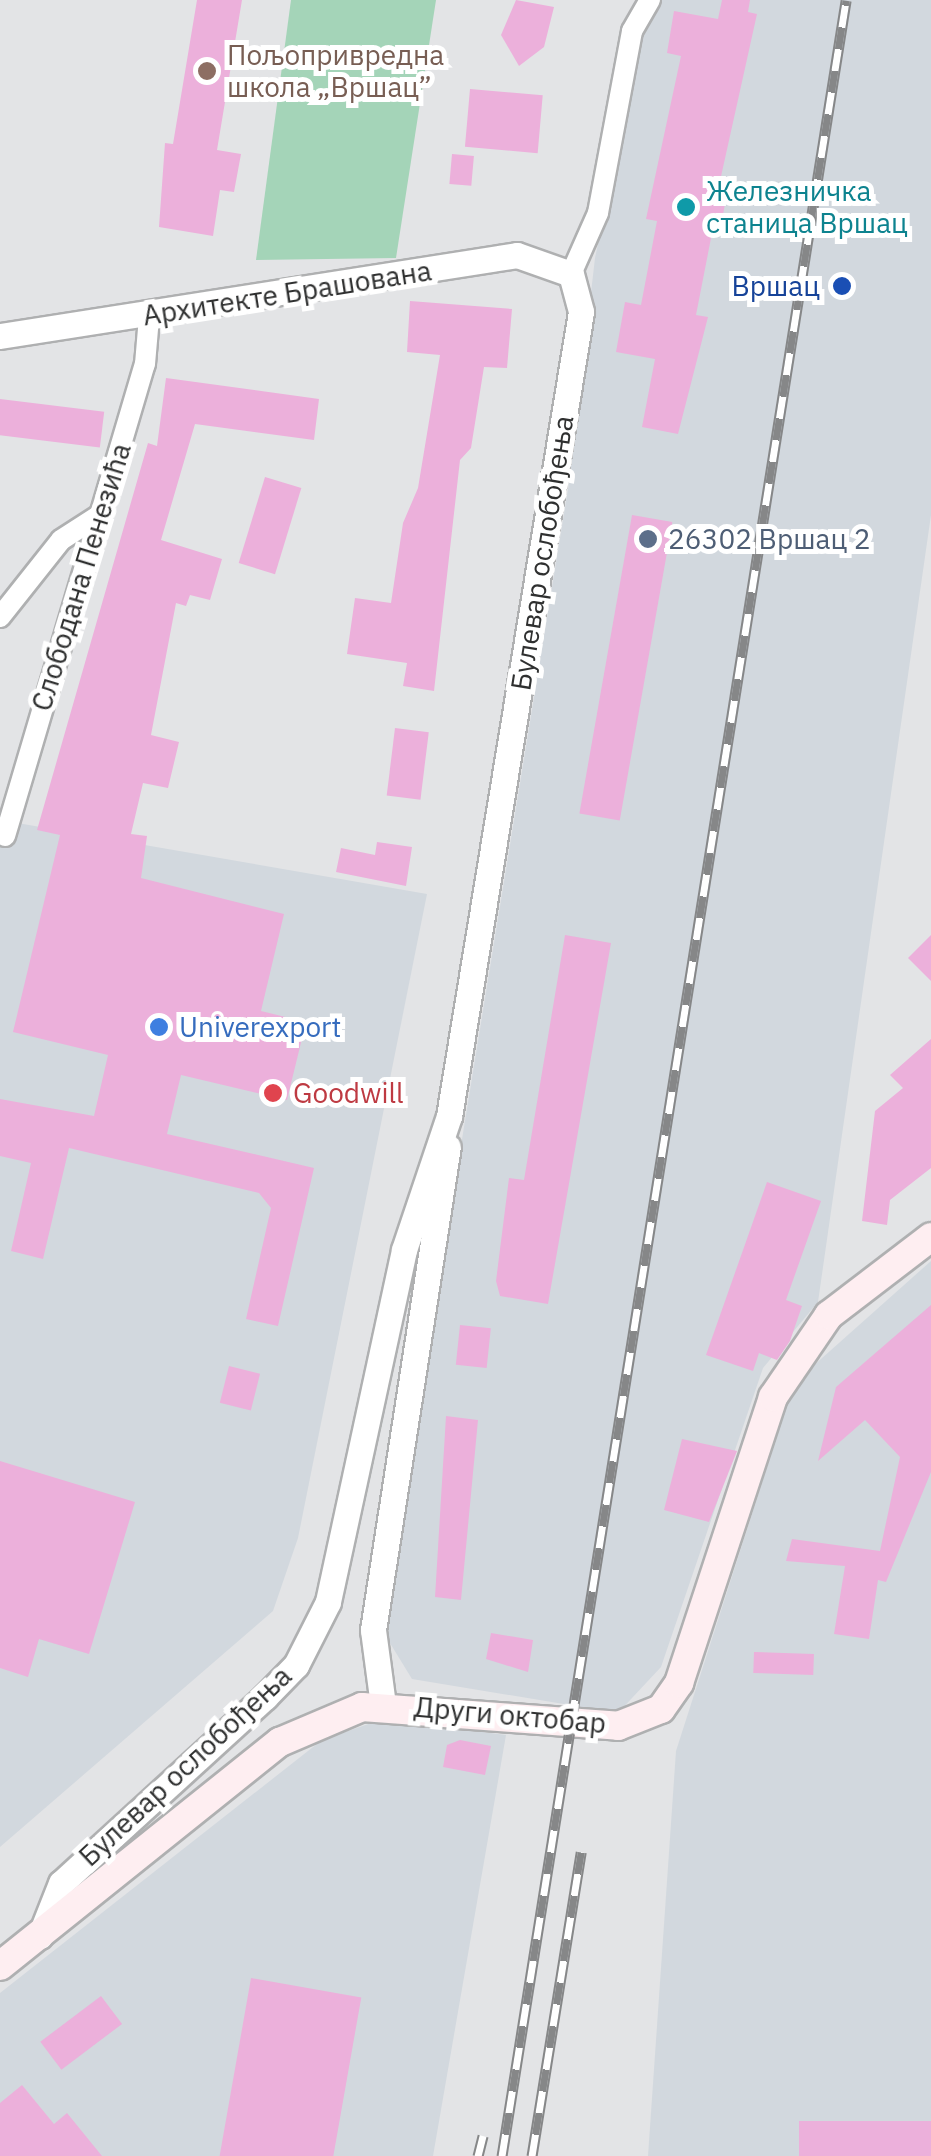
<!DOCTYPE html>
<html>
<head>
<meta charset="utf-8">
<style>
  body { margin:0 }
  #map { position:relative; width:931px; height:2156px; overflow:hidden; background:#e3e4e6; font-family:"IBM Plex Sans",sans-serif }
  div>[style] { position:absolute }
  .built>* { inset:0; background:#d2d8de }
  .green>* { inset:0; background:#a4d4b8 }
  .building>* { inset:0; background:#ecb0db; transform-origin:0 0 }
  .roads { filter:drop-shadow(2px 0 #afb0b1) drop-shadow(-2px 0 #afb0b1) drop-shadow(0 2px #afb0b1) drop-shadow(0 -2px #afb0b1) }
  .minor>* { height:20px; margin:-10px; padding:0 10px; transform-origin:10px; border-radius:10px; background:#fff }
  .tertiary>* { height:25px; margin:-12.5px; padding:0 12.5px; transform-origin:12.5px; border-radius:12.5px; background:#fff }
  .secondary>* { height:28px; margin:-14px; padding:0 14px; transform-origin:14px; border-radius:14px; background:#feeef1 }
  .rail>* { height:11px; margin-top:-5.5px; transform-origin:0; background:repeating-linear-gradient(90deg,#fff 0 22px,#868788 0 44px); box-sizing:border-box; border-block:2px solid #868788 }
  .dots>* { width:28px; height:28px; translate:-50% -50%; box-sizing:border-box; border:5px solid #fff; border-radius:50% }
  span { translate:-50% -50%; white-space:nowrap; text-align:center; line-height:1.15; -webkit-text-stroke:10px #fff; paint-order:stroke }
  .education-label { font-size:28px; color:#785e54 }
  .left { translate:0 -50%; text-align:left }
  .culture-label { font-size:28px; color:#0d838f }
  .transit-label { font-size:28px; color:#164399 }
  .right { translate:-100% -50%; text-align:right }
  .street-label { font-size:28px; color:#2f3030 }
  .service-label { font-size:28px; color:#4e5e75 }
  .shop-label { font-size:28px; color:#366cbe }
  .health-label { font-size:28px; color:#be3a42 }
</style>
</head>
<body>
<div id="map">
  <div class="built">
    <i style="clip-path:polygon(659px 0,931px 0,931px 515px,818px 1302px,763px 1368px,661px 1667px,618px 1713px,412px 1679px,382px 1630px,569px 483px,595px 258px,646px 21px)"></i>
    <i style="clip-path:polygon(0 820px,427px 894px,298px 1538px,273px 1611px,0 1847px)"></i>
    <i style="clip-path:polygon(931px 1261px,931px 2156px,648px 2156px,676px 1751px,794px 1383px)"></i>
    <i style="clip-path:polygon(383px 1719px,506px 1735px,433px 2156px,0 2156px,0 1993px,322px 1740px)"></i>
  </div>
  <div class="green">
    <i style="clip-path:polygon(291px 0,436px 0,396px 258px,256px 260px)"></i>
  </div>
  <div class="building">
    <i style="clip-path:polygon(197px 0,242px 0,217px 150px,241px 154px,234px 192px,220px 190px,213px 236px,159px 227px,165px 143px,173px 144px)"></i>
    <i style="clip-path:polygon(516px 0,554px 7px,544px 47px,519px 66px,501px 35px)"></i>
    <i style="clip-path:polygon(722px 0,750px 0,748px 12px,757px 14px,720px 181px,729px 182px,720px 231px,712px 233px,696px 315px,708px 317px,678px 434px,642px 427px,655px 359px,616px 352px,625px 302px,641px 305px,657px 221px,646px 219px,681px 56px,667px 53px,674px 11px,718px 19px)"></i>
    <i style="left:470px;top:89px;width:73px;height:58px;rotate:5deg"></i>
    <i style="left:452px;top:154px;width:22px;height:30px;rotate:5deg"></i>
    <i style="clip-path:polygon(410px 301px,512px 309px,507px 368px,484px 367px,471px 448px,460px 460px,434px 691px,403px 686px,407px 663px,347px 654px,355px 598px,391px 603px,403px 523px,418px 488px,440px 355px,407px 352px)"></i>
    <i style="clip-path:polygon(166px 378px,319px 399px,314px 440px,195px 424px,161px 540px,222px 559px,210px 600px,190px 595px,186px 606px,176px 603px,151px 735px,179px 742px,168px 788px,143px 783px,131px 834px,147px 836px,141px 878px,284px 914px,261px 1011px,306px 1022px,287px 1100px,181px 1075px,167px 1134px,314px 1168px,278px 1326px,246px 1319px,271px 1208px,259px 1193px,69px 1148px,43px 1259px,11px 1251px,31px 1163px,0 1156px,0 1099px,94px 1116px,108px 1055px,13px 1032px,60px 835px,37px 830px,148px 443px,157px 446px)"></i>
    <i style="left:0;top:399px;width:105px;height:36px;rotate:7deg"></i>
    <i style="left:265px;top:477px;width:38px;height:90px;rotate:17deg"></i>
    <i style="left:632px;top:515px;width:41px;height:303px;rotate:10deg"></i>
    <i style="left:395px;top:728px;width:34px;height:68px;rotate:7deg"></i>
    <i style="clip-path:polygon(377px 842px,412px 847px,406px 886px,336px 872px,341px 848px,375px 855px)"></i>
    <i style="clip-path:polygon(565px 935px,611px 943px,548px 1304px,500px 1296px,496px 1281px,509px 1178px,524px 1180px)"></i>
    <i style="clip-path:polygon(931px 935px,931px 981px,908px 958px)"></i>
    <i style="clip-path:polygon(931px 1039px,931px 1168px,890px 1200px,887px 1225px,862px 1221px,875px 1111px,903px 1088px,890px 1075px)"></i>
    <i style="clip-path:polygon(767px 1182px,821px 1201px,786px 1300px,802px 1306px,790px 1341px,777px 1360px,759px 1353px,753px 1371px,706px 1355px)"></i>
    <i style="clip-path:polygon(931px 1305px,931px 1472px,886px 1582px,878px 1580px,869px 1639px,834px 1634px,845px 1566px,786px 1561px,792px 1539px,880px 1551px,900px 1457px,865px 1420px,818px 1461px,836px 1387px)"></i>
    <i style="left:460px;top:1325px;width:31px;height:40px;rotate:6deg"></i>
    <i style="left:229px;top:1366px;width:32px;height:38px;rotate:14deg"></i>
    <i style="clip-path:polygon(446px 1416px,478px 1420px,461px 1600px,435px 1597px)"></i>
    <i style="clip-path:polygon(682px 1439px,737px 1451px,709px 1522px,664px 1510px)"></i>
    <i style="clip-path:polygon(0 1461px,135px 1502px,89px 1654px,39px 1639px,28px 1677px,0 1668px)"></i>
    <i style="clip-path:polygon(491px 1633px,533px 1640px,528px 1672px,486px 1659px)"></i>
    <i style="left:754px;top:1652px;width:60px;height:21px;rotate:2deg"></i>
    <i style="clip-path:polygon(460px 1740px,491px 1746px,485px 1775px,443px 1767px,447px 1745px)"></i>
    <i style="left:251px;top:1978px;width:112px;height:181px;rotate:10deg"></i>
    <i style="left:101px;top:1996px;width:35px;height:76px;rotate:53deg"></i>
    <i style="clip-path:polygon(22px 2085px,54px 2124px,67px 2113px,102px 2156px,0 2156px,0 2103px)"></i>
    <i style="left:931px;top:2121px;width:35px;height:132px;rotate:90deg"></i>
  </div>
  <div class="roads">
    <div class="minor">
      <i style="left:571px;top:274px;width:67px;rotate:-66.1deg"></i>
      <i style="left:598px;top:213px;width:185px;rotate:-79.4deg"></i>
      <i style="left:632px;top:31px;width:36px;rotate:-60deg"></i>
      <i style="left:0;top:617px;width:98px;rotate:-51.6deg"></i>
      <i style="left:61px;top:540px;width:44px;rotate:-33deg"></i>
      <i style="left:5px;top:836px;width:492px;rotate:-73.5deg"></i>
      <i style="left:145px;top:364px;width:47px;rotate:-85.1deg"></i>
    </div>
    <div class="tertiary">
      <i style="left:0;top:336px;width:523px;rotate:-8.9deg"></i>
      <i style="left:517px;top:255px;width:57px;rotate:19.4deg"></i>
      <i style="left:571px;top:274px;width:39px;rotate:75deg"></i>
      <i style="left:581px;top:312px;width:815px;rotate:99.32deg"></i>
      <i style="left:449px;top:1116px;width:141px;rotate:108.6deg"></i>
      <i style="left:404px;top:1250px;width:360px;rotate:102.2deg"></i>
      <i style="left:328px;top:1602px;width:71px;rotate:116.9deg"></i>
      <i style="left:296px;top:1665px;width:45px;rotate:134.1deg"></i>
      <i style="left:265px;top:1697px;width:276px;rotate:137.6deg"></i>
      <i style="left:61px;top:1883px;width:57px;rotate:111.6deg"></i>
      <i style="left:383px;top:1705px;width:76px;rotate:-97.6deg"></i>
      <i style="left:373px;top:1630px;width:489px;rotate:-81.2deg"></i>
    </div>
    <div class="secondary">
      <i style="left:0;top:1966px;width:359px;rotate:-38.7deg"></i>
      <i style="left:280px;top:1742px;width:89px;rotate:-23.1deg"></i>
      <i style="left:362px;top:1707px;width:257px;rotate:4.2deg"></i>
      <i style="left:618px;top:1726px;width:46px;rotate:-21.6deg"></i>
      <i style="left:661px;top:1709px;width:32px;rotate:-55deg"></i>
      <i style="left:679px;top:1683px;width:301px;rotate:-71.8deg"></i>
      <i style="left:773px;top:1397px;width:99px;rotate:-55.7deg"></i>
      <i style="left:829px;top:1315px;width:128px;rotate:-37.4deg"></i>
    </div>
  </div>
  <div class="rail">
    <i style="left:478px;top:2156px;width:21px;rotate:-76deg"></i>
    <i style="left:502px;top:2156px;width:2183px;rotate:-80.93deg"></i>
    <i style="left:532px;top:2156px;width:308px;rotate:-80.8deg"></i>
  </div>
  <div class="dots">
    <i style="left:207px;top:71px;background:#8d6e63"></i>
    <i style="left:686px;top:207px;background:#0f9aa8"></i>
    <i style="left:842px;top:286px;background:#1a4fb4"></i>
    <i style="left:648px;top:539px;background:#5c6f8a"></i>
    <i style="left:159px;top:1027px;background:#3f7fe0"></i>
    <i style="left:273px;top:1093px;background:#e0444e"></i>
  </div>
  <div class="education-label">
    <span class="left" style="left:227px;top:71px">Пољопривредна<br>школа „Вршац”</span>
  </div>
  <div class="culture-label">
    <span class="left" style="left:706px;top:207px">Железничка<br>станица Вршац</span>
  </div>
  <div class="transit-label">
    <span class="right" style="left:820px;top:286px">Вршац</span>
  </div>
  <div class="street-label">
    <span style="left:287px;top:293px;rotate:-9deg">Архитекте Брашована</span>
    <span style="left:542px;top:553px;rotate:-81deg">Булевар ослобођења</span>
    <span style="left:81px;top:577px;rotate:-73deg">Слободана Пенезића</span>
    <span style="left:510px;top:1715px;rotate:5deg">Други октобар</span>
    <span style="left:185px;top:1766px;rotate:-43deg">Булевар ослобођења</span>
  </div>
  <div class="service-label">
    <span class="left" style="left:668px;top:539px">26302 Вршац 2</span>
  </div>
  <div class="shop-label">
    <span class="left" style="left:179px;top:1027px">Univerexport</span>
  </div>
  <div class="health-label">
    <span class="left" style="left:293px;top:1093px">Goodwill</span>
  </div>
</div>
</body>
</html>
